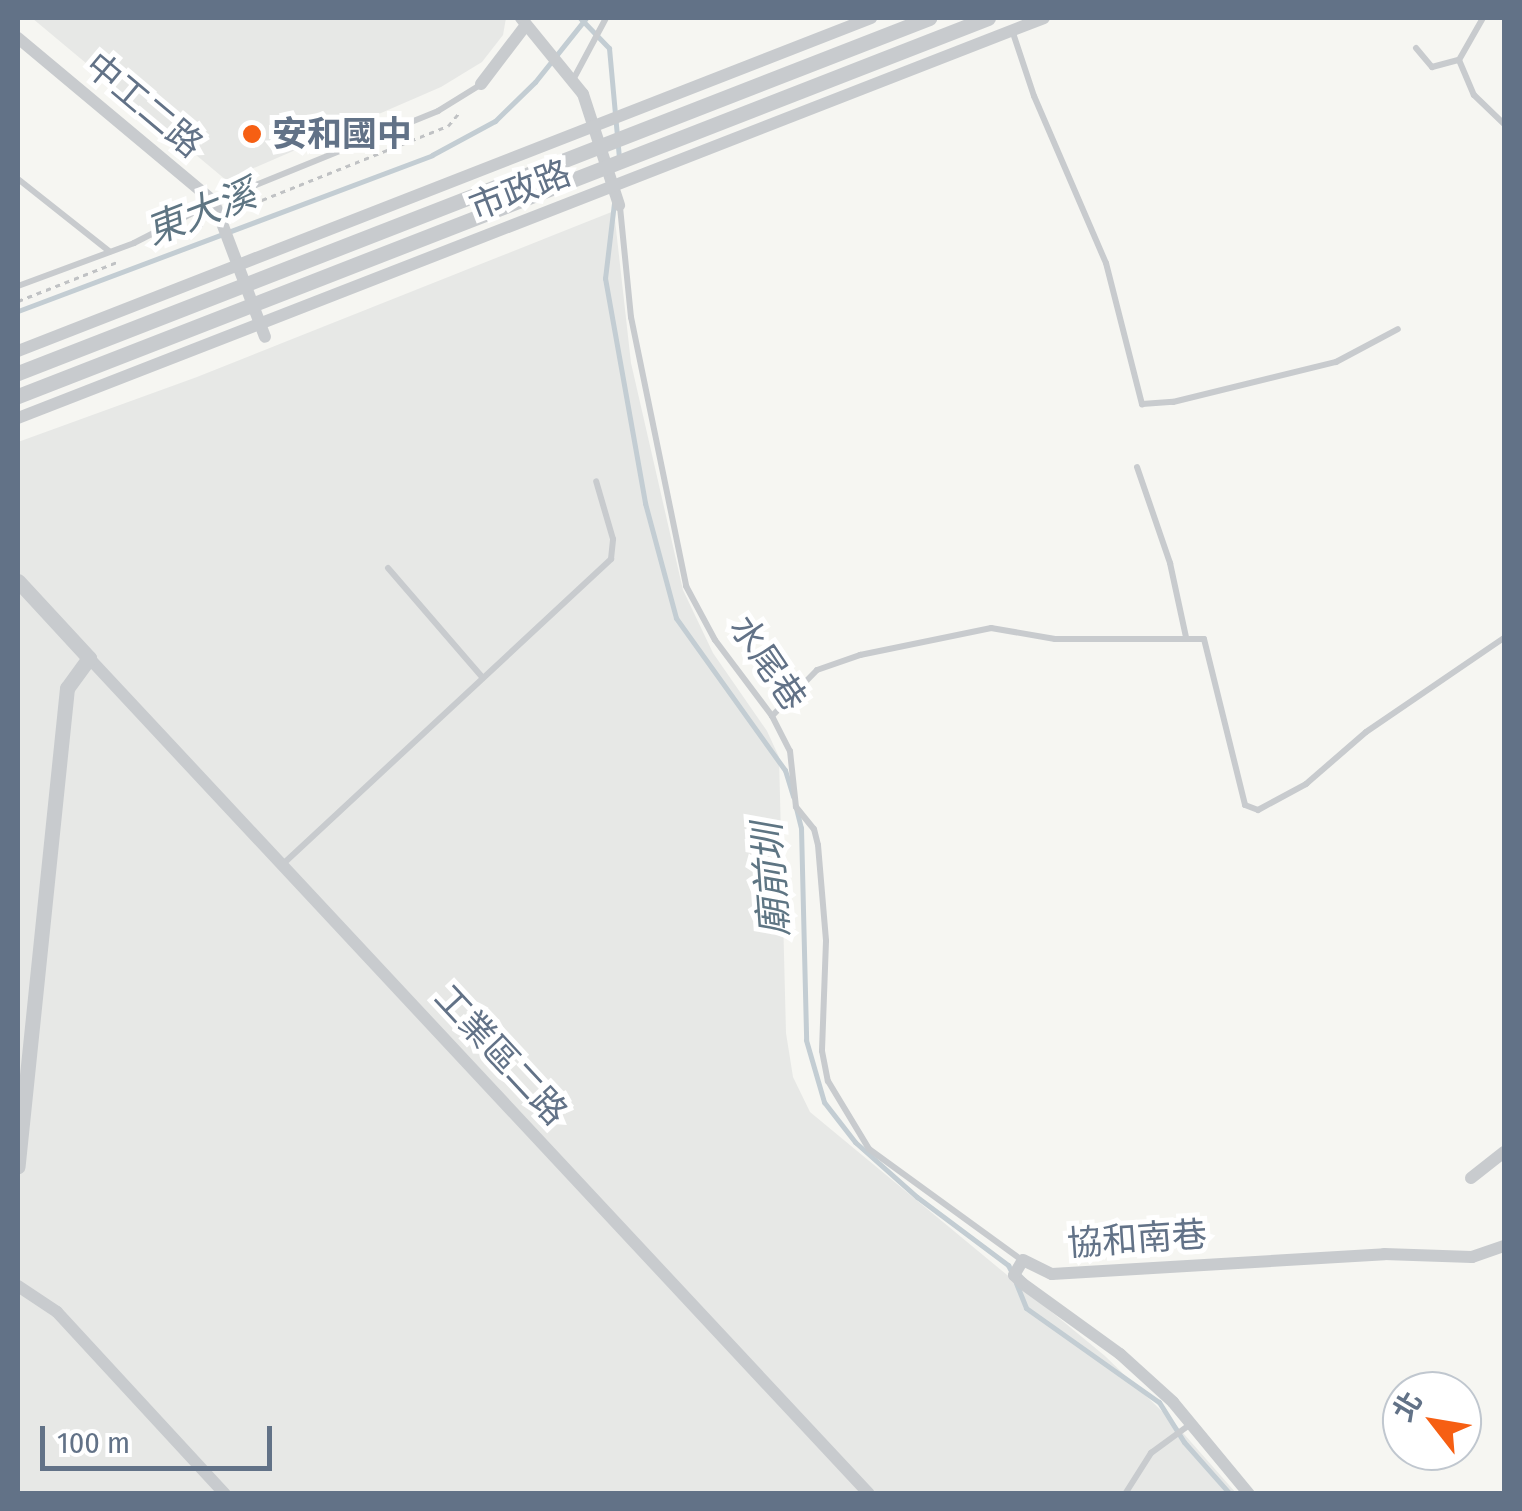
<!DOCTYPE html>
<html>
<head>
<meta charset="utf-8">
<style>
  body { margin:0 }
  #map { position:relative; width:1522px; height:1511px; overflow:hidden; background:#f6f6f2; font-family:"Fira Sans Condensed","Noto Sans TC",sans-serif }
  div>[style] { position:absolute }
  .built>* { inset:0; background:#e7e8e6 }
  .stream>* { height:5px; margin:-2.5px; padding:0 2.5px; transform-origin:2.5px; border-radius:2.5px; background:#c3cdd3 }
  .path>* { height:2.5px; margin-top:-1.25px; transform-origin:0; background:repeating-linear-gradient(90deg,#c0c2c4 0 5px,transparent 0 10px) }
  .service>* { height:6px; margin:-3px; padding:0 3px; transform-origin:3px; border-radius:3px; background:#c8cbce }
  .minor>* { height:12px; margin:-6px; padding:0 6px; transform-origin:6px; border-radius:6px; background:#c8cbce }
  .tertiary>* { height:15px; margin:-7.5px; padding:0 7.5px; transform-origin:7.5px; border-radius:7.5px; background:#c8cbce }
  .dots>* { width:28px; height:28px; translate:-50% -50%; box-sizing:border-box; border:5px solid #fff; border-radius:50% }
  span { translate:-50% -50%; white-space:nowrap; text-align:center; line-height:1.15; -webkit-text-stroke:10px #fff; paint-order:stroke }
  .street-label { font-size:35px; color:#627287 }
  .poi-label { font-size:35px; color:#627287; font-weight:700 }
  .left { translate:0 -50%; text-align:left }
  .water-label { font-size:38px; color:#5e7583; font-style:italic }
  .frame { position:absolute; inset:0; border:20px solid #627287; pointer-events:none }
  .north { position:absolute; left:1382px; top:1371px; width:100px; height:100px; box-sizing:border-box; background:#fff; border:2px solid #c0c7cf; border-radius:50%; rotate:301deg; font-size:28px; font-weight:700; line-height:40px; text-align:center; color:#627287 }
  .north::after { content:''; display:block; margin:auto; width:35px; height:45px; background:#f65f13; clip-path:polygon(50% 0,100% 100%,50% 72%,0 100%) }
  .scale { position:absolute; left:40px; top:1426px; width:232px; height:45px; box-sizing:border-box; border:5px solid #627287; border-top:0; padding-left:12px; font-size:30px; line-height:35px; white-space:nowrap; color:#627287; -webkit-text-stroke:8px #fff; paint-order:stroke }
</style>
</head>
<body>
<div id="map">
  <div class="built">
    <i style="clip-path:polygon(32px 18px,506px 18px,503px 35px,482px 62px,441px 87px,226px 180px)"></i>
    <i style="clip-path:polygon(614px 211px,631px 363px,683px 590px,713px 653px,767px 731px,779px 757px,786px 1033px,793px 1077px,810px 1112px,1105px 1356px,1176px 1425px,1236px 1493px,18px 1494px,18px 442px,197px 377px)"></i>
  </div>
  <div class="stream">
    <i style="left:580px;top:18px;width:42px;rotate:46deg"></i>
    <i style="left:609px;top:48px;width:109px;rotate:84.8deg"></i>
    <i style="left:614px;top:203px;width:76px;rotate:96.8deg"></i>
    <i style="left:605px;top:278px;width:229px;rotate:79.9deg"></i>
    <i style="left:645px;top:503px;width:119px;rotate:74.9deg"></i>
    <i style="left:676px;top:618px;width:187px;rotate:54.4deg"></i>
    <i style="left:785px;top:770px;width:28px;rotate:73deg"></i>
    <i style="left:18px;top:311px;width:442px;rotate:-20.6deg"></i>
    <i style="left:432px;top:155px;width:72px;rotate:-28.4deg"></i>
    <i style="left:495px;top:121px;width:56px;rotate:-44.3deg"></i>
    <i style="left:535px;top:82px;width:82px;rotate:-51.4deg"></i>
    <i style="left:796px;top:808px;width:21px;rotate:76deg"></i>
    <i style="left:801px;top:828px;width:212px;rotate:88.6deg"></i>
    <i style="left:806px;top:1040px;width:65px;rotate:73.8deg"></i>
    <i style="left:824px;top:1102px;width:51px;rotate:52.2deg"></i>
    <i style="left:855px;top:1142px;width:83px;rotate:41.6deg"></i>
    <i style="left:917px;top:1197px;width:114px;rotate:36.8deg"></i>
    <i style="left:1008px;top:1265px;width:9px;rotate:63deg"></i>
    <i style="left:1016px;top:1283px;width:27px;rotate:68deg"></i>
    <i style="left:1026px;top:1308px;width:163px;rotate:35.3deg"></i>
    <i style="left:1159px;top:1402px;width:47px;rotate:58deg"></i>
    <i style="left:1184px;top:1442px;width:69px;rotate:48.5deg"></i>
  </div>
  <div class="path">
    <i style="left:234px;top:211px;width:230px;rotate:-21.7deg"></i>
    <i style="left:448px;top:126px;width:17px;rotate:-50deg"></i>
    <i style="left:170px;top:238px;width:37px;rotate:-22deg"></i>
    <i style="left:18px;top:301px;width:106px;rotate:-21.5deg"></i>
  </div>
  <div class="service">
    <i style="left:1012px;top:30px;width:70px;rotate:71.6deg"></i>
    <i style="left:1034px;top:96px;width:182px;rotate:66.7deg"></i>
    <i style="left:1106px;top:263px;width:146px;rotate:75.7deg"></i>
    <i style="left:1142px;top:404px;width:31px;rotate:-4deg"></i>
    <i style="left:1173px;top:402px;width:168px;rotate:-13.8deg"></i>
    <i style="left:1336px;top:362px;width:70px;rotate:-28deg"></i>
    <i style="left:1416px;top:48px;width:25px;rotate:50deg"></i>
    <i style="left:1432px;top:67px;width:28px;rotate:-15deg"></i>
    <i style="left:1459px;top:60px;width:48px;rotate:-60.3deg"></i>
    <i style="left:1459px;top:60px;width:38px;rotate:67deg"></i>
    <i style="left:1474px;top:95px;width:42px;rotate:44deg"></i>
    <i style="left:574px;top:78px;width:68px;rotate:-61.9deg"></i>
    <i style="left:18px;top:179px;width:117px;rotate:38.4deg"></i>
    <i style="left:620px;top:207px;width:111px;rotate:84.3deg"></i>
    <i style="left:631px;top:317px;width:275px;rotate:78.4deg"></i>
    <i style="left:686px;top:586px;width:61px;rotate:61.8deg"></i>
    <i style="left:715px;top:640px;width:95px;rotate:53.1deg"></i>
    <i style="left:772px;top:716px;width:39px;rotate:63deg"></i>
    <i style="left:790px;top:751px;width:56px;rotate:83.9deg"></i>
    <i style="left:796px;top:807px;width:28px;rotate:51deg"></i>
    <i style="left:814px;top:829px;width:16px;rotate:76deg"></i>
    <i style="left:818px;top:845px;width:96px;rotate:85.2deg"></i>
    <i style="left:826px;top:941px;width:110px;rotate:92.1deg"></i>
    <i style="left:822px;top:1051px;width:31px;rotate:79deg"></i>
    <i style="left:828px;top:1081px;width:79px;rotate:58.9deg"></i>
    <i style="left:869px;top:1149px;width:189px;rotate:36deg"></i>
    <i style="left:18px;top:286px;width:124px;rotate:-20.3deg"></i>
    <i style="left:134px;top:243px;width:90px;rotate:-27.1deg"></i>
    <i style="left:214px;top:202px;width:242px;rotate:-22.1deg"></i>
    <i style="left:438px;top:111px;width:49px;rotate:-31.8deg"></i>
    <i style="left:1137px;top:467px;width:102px;rotate:71deg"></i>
    <i style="left:1170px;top:563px;width:76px;rotate:77.8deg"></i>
    <i style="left:388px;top:568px;width:145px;rotate:49.2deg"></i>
    <i style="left:772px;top:716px;width:64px;rotate:-45.6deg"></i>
    <i style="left:817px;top:670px;width:46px;rotate:-19.2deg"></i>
    <i style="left:860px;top:655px;width:134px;rotate:-11.6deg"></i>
    <i style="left:991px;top:628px;width:65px;rotate:9.8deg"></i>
    <i style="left:1055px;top:639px;width:149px"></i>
    <i style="left:1204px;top:639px;width:171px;rotate:76.1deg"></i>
    <i style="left:1245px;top:805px;width:14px;rotate:21deg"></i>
    <i style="left:1258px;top:810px;width:55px;rotate:-28.4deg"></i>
    <i style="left:1306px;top:784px;width:79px;rotate:-40.9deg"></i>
    <i style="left:1366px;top:732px;width:167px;rotate:-34.3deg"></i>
    <i style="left:283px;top:864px;width:448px;rotate:-42.9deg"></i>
    <i style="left:611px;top:559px;width:20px;rotate:-84deg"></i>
    <i style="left:613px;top:539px;width:60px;rotate:-106.3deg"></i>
    <i style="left:1125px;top:1494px;width:49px;rotate:-57.6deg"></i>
    <i style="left:1151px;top:1453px;width:51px;rotate:-36.2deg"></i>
  </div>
  <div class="minor">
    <i style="left:521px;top:18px;width:98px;rotate:50.8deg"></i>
    <i style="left:583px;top:94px;width:117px;rotate:72deg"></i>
    <i style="left:18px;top:38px;width:256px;rotate:39.9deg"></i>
    <i style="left:214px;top:202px;width:144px;rotate:69.3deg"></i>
    <i style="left:481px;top:84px;width:74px;rotate:-52.7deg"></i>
    <i style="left:18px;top:351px;width:916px;rotate:-21.33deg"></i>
    <i style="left:18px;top:418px;width:1101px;rotate:-21.3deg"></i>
    <i style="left:89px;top:658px;width:1143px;rotate:46.98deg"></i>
    <i style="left:1471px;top:1178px;width:42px;rotate:-38.2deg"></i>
    <i style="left:18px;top:1286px;width:47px;rotate:33.7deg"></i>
    <i style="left:57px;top:1312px;width:248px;rotate:47.3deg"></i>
    <i style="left:1249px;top:1494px;width:119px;rotate:-129.6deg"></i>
    <i style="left:1173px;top:1402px;width:72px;rotate:-137.8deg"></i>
    <i style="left:1120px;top:1354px;width:121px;rotate:-144.1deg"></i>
    <i style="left:1022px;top:1283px;width:11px;rotate:-135deg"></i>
    <i style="left:1014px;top:1275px;width:17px;rotate:-59deg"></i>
    <i style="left:1023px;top:1260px;width:32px;rotate:26deg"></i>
    <i style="left:1052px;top:1274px;width:333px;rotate:-3.4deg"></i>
    <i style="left:1384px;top:1254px;width:88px;rotate:2deg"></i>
    <i style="left:1472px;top:1257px;width:34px;rotate:-19deg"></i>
  </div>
  <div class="tertiary">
    <i style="left:18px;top:373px;width:978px;rotate:-21.29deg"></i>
    <i style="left:18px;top:396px;width:1041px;rotate:-21.29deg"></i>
    <i style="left:18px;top:581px;width:105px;rotate:47.3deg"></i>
    <i style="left:89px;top:658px;width:37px;rotate:126deg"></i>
    <i style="left:67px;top:688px;width:481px;rotate:95.9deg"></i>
  </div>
  <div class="dots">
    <i style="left:252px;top:134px;background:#f65f13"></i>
  </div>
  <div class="street-label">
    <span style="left:144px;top:105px;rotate:40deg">中工二路</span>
    <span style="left:520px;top:190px;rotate:-21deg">市政路</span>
    <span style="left:768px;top:663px;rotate:56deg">水尾巷</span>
    <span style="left:501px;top:1055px;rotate:47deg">工業區二路</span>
    <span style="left:1137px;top:1239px;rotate:-4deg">協和南巷</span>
  </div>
  <div class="poi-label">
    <span class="left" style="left:272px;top:134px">安和國中</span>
  </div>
  <div class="water-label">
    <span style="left:201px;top:213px;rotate:-21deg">東大溪</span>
    <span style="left:772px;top:880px;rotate:-94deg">廟前圳</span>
  </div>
  <div class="frame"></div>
  <div class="north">北</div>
  <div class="scale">100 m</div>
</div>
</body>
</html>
